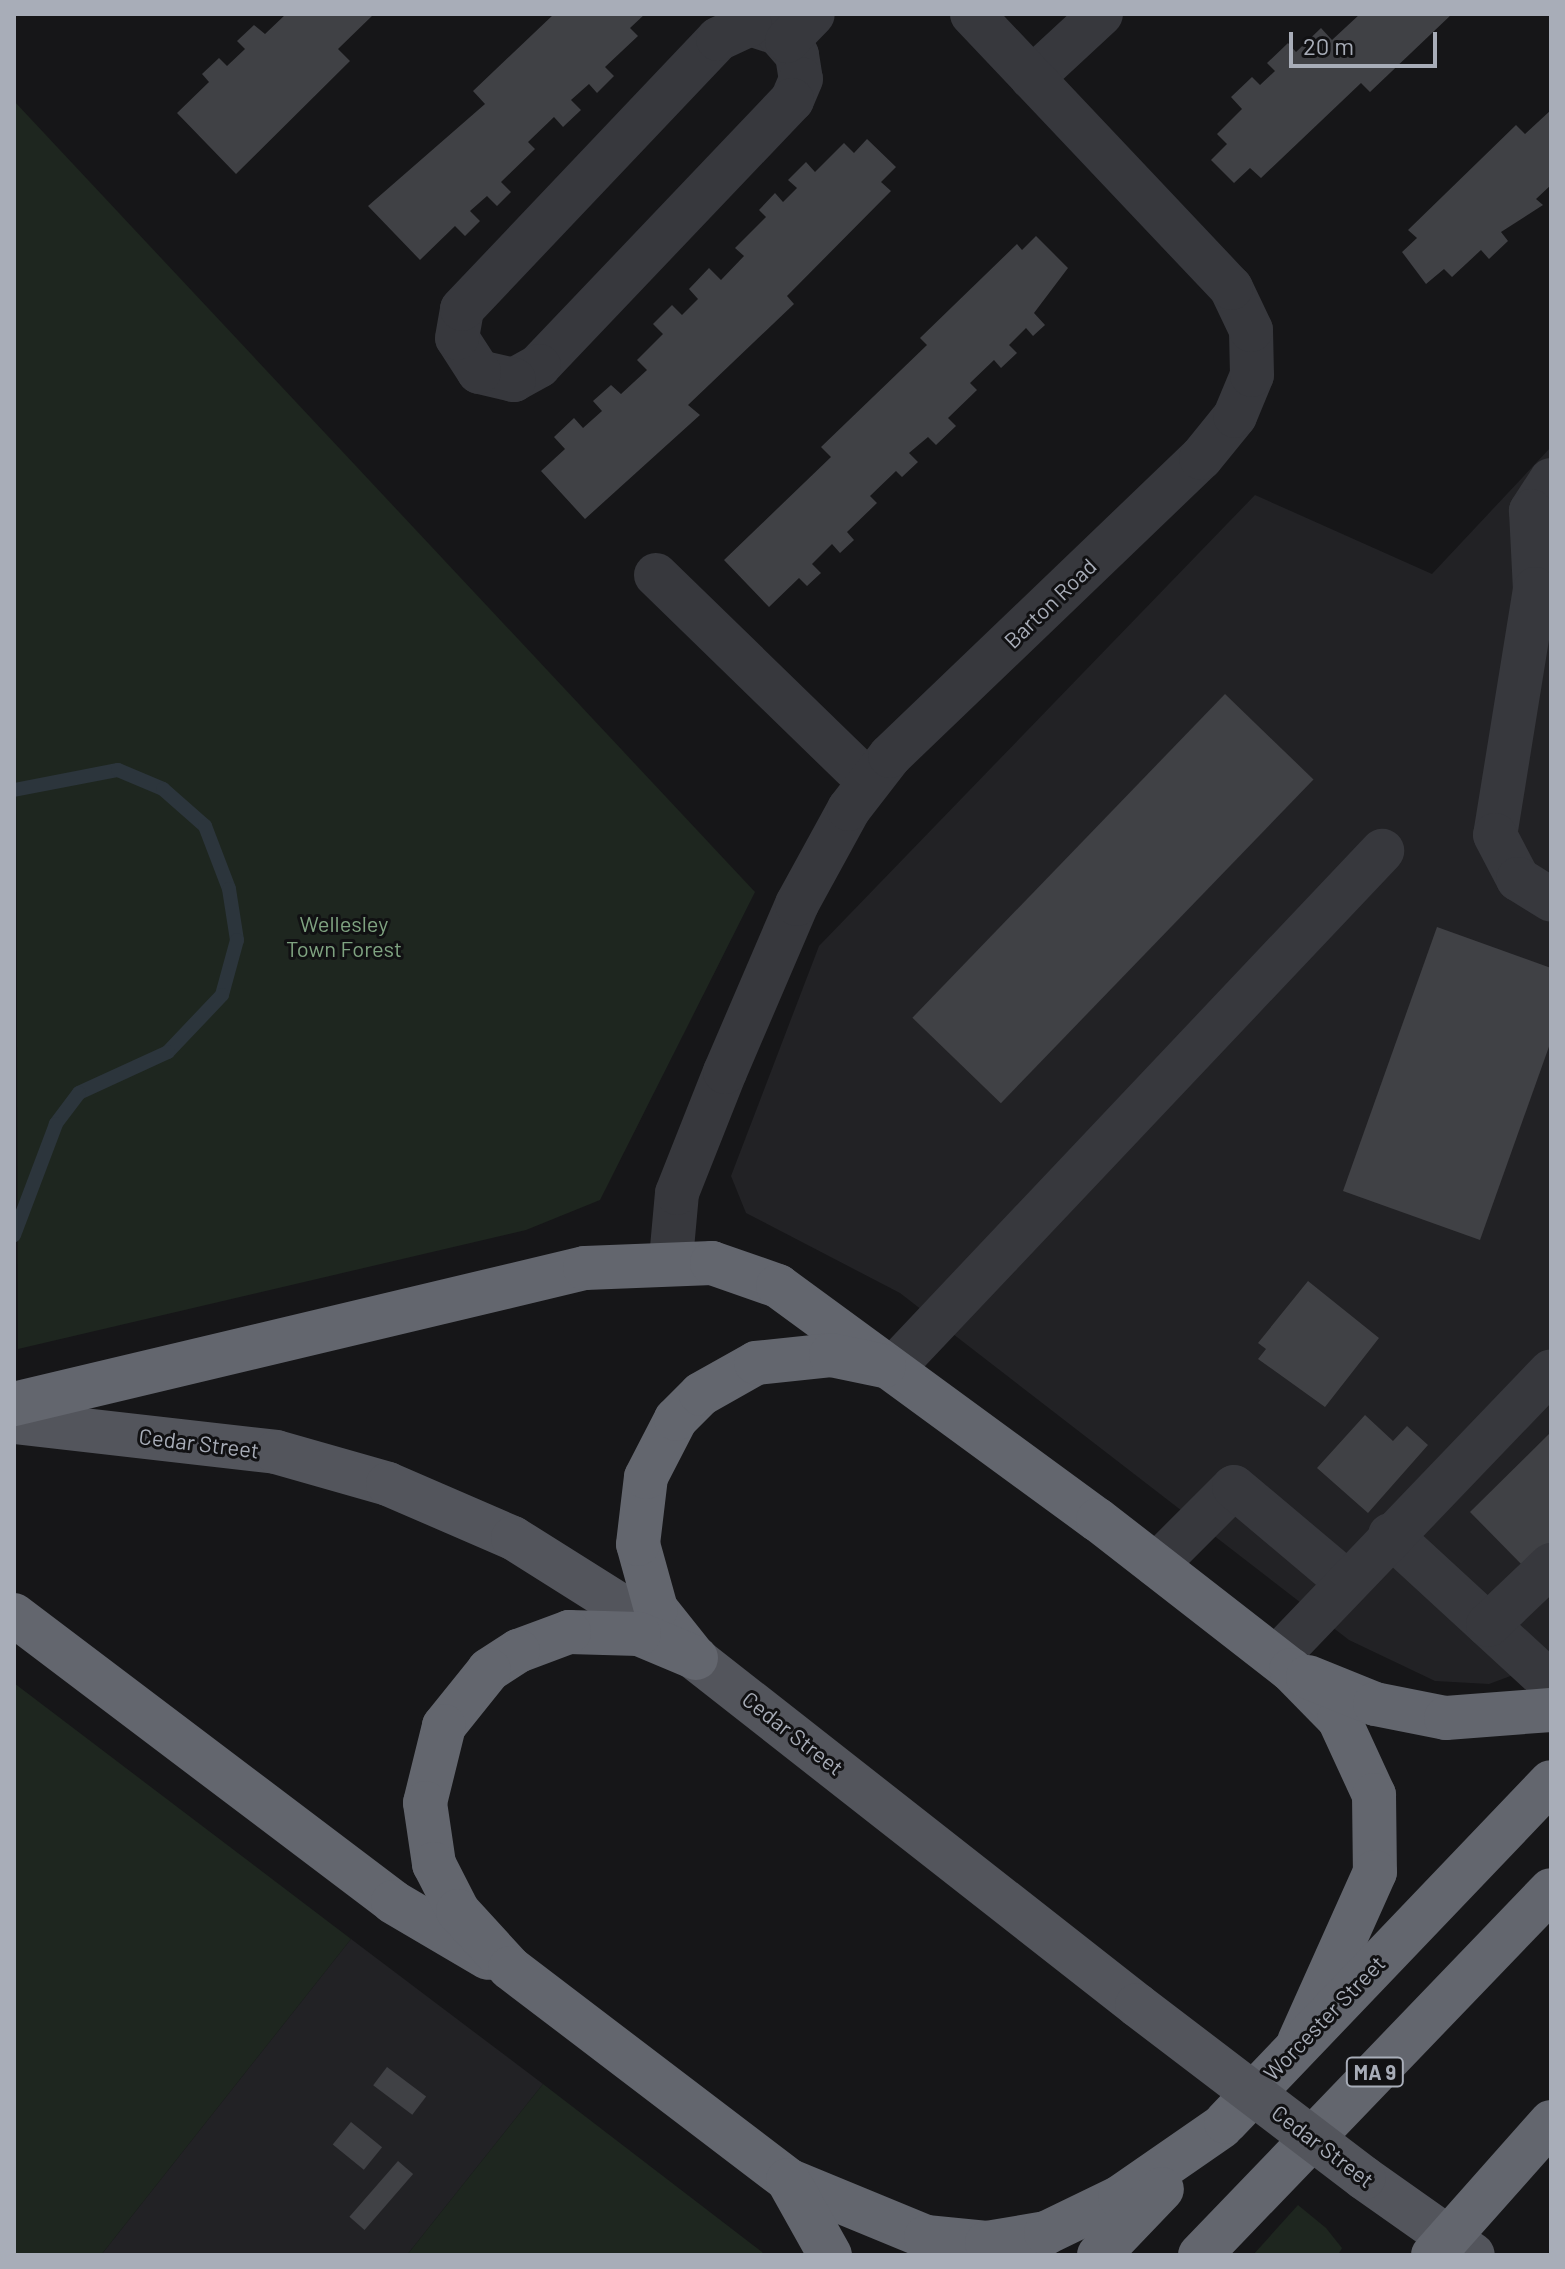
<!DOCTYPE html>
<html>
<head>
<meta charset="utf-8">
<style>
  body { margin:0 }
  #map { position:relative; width:1565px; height:2269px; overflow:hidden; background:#161618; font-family:Barlow,sans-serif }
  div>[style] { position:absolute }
  .built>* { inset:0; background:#222225 }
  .green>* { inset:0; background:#1e261f }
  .stream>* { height:14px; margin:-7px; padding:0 7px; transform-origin:7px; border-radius:7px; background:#2c353c }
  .building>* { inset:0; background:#404145; transform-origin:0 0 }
  .minor>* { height:44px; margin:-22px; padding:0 22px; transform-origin:22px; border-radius:22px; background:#37383d }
  .major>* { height:44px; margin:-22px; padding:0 22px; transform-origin:22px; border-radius:22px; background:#53555c }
  .highway>* { height:44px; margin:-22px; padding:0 22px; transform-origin:22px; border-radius:22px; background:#63666e }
  .major-bridge>* { height:44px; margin:-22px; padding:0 22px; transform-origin:22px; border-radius:22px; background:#53555c }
  span { translate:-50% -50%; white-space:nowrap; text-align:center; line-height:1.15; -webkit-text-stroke:6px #111113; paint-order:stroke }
  .shield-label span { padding:2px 6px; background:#111113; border:2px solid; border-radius:6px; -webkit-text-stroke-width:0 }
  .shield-label { font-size:20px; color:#a8adb8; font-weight:700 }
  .street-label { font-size:22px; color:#a8adb8 }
  .park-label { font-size:22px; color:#7fa381 }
  .frame { position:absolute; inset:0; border:16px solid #a8adb8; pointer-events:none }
  .scale { position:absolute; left:1289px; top:32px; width:148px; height:36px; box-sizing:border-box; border:4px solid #a8adb8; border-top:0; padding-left:10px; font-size:24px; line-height:28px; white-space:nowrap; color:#a8adb8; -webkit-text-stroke:6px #111113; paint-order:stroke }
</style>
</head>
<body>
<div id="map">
  <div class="built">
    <i style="clip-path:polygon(1551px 447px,1551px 1661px,1489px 1684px,1435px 1681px,1349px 1640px,900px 1293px,746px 1213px,731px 1176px,819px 946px,1255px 495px,1432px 574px)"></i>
    <i style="clip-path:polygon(351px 1939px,543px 2084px,407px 2255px,101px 2255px)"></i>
  </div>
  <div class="green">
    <i style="clip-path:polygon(14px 101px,755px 892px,600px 1200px,526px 1230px,18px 1349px)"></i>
    <i style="clip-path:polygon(14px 1683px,351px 1939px,101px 2255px,14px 2255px)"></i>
    <i style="clip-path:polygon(543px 2084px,762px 2252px,764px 2255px,407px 2255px)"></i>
    <i style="clip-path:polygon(1298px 2205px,1326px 2228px,1342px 2248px,1338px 2255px,1253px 2255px)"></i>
  </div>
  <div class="stream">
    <i style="left:14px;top:790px;width:106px;rotate:-10.9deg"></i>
    <i style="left:118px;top:770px;width:49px;rotate:22.9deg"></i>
    <i style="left:163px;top:789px;width:56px;rotate:41.4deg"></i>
    <i style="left:205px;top:826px;width:67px;rotate:69.1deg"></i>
    <i style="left:229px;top:889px;width:52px;rotate:81.1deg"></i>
    <i style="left:237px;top:940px;width:57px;rotate:105.3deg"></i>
    <i style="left:222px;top:995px;width:79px;rotate:133.5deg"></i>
    <i style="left:168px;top:1052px;width:98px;rotate:155.3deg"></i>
    <i style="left:79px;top:1093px;width:39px;rotate:127deg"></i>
    <i style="left:56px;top:1124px;width:119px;rotate:110.7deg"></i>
  </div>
  <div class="building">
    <i style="clip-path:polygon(286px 14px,374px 14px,338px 49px,350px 61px,236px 174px,177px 113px,209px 82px,202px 74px,219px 58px,227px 66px,245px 49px,237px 41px,254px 25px,265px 34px)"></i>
    <i style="clip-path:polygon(554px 14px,645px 14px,630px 28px,638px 36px,605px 67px,614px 76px,597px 93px,589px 84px,571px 100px,581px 110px,563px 127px,554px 117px,528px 142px,535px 149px,501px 182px,511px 192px,497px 206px,487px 196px,470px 211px,480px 221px,465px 236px,455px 226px,420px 260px,368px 206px,485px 104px,473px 91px)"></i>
    <i style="clip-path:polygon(1360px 14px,1452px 14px,1370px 92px,1361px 83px,1261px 178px,1250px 168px,1234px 183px,1211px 160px,1227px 144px,1217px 134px,1242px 109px,1231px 97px,1252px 77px,1260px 85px,1275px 71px,1267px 63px,1288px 43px,1296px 52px,1321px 28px,1332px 40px)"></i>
    <i style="clip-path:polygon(1551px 110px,1551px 185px,1536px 199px,1543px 205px,1501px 232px,1508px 241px,1489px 259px,1481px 250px,1452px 277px,1444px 269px,1426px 284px,1402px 252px,1417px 238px,1408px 230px,1516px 125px,1525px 134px)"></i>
    <i style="clip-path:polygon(867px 139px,896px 167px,881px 182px,891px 191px,787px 296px,794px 304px,688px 405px,700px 415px,585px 519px,541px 471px,565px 449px,554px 437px,574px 418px,583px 428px,602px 411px,593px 401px,611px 385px,621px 394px,647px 370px,637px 360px,663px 334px,653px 324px,672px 305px,682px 315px,698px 299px,689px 289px,709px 268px,721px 280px,744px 256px,735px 248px,766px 217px,759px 210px,775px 193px,783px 202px,797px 188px,788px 180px,806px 162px,815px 172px,844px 143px,854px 153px)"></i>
    <i style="clip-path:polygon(1036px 236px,1068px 268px,1034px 313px,1045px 325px,1033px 336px,1026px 328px,1009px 345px,1017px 353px,1001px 368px,994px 360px,970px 383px,977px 390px,948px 418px,956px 426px,936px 445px,928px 437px,909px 453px,918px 462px,902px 477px,896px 471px,870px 496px,877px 503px,847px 532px,854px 540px,840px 553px,832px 544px,812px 564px,821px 573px,807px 586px,799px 578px,769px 607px,724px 560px,831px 457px,821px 447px,927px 345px,920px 338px,1017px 244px,1022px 250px)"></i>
    <i style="left:1225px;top:694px;width:123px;height:450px;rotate:44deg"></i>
    <i style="clip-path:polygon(1437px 927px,1551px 968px,1551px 1041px,1480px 1240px,1343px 1191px)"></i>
    <i style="clip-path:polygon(1308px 1281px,1379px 1338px,1325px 1407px,1258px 1359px,1266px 1349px,1258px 1343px)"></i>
    <i style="clip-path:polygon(1365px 1415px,1393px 1441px,1407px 1426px,1428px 1445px,1368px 1513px,1317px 1468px)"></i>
    <i style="clip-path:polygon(1551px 1432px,1551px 1554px,1531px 1574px,1470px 1512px)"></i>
    <i style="left:387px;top:2067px;width:49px;height:23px;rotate:37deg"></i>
    <i style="left:351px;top:2122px;width:40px;height:29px;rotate:39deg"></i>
    <i style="left:398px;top:2161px;width:20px;height:74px;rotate:41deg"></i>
  </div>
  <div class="minor">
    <i style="left:750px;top:24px;width:29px;rotate:18deg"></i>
    <i style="left:778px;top:33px;width:29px;rotate:49deg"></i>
    <i style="left:797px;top:55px;width:24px;rotate:81deg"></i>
    <i style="left:801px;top:79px;width:23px;rotate:113deg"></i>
    <i style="left:792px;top:100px;width:367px;rotate:133.6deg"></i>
    <i style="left:539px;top:366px;width:29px;rotate:151deg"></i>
    <i style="left:514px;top:380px;width:36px;rotate:-167deg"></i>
    <i style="left:479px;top:372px;width:40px;rotate:-122.9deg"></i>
    <i style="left:457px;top:338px;width:29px;rotate:-80deg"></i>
    <i style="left:462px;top:309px;width:372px;rotate:-46.5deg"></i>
    <i style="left:718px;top:39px;width:35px;rotate:-25deg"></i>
    <i style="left:787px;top:41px;width:37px;rotate:-46deg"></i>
    <i style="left:1032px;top:78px;width:94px;rotate:-42.8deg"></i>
    <i style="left:1551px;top:480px;width:37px;rotate:123deg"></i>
    <i style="left:1531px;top:511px;width:78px;rotate:87.1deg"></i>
    <i style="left:1535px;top:589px;width:249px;rotate:99.2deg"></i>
    <i style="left:1495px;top:835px;width:50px;rotate:62.4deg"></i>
    <i style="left:1518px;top:879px;width:39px;rotate:32deg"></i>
    <i style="left:656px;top:575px;width:297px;rotate:44.2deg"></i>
    <i style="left:671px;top:1259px;width:66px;rotate:-84.8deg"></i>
    <i style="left:677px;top:1193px;width:130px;rotate:-68.4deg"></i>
    <i style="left:725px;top:1072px;width:183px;rotate:-66.8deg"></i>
    <i style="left:797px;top:904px;width:108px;rotate:-61.3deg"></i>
    <i style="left:849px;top:809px;width:67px;rotate:-52.3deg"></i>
    <i style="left:890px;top:756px;width:431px;rotate:-43.8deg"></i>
    <i style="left:1201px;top:458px;width:54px;rotate:-51deg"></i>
    <i style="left:1235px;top:416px;width:44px;rotate:-67.5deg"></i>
    <i style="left:1252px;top:375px;width:45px;rotate:-91.3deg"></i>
    <i style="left:1251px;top:330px;width:47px;rotate:-115.5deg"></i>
    <i style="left:1231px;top:288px;width:377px;rotate:-133.4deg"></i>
    <i style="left:893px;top:1368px;width:712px;rotate:-46.59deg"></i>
    <i style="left:1390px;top:1535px;width:219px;rotate:42.6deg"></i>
    <i style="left:1156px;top:1565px;width:110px;rotate:-45deg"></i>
    <i style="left:1234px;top:1487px;width:148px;rotate:40.1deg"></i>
    <i style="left:1488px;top:1625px;width:87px;rotate:-43.6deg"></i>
    <i style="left:1276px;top:1658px;width:397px;rotate:-46.2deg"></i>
  </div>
  <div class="major">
    <i style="left:14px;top:1422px;width:264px;rotate:6.5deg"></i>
    <i style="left:276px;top:1452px;width:116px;rotate:15.9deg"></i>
    <i style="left:388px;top:1484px;width:136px;rotate:23.4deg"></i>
    <i style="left:513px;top:1538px;width:173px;rotate:32.2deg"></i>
    <i style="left:659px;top:1630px;width:608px;rotate:38.11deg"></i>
    <i style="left:1364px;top:2178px;width:133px;rotate:35.2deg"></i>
  </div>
  <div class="highway">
    <i style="left:14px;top:1404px;width:587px;rotate:-13.4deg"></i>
    <i style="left:585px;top:1268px;width:127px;rotate:-2.3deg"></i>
    <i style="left:712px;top:1263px;width:70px;rotate:19.2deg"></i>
    <i style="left:778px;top:1286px;width:396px;rotate:36.2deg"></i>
    <i style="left:1098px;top:1520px;width:244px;rotate:37.9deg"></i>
    <i style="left:1291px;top:1670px;width:69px;rotate:45.6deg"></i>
    <i style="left:1339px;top:1719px;width:84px;rotate:65.3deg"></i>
    <i style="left:1374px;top:1795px;width:77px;rotate:89.3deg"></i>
    <i style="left:1375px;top:1872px;width:186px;rotate:114.1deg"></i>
    <i style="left:14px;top:1615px;width:475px;rotate:37.1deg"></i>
    <i style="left:393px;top:1902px;width:110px;rotate:30.5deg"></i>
    <i style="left:691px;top:1653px;width:56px;rotate:-128.5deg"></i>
    <i style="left:656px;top:1609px;width:67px;rotate:-105.5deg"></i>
    <i style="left:638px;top:1544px;width:67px;rotate:-83.2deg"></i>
    <i style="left:646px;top:1477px;width:65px;rotate:-62.7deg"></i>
    <i style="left:676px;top:1419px;width:35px;rotate:-45deg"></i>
    <i style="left:701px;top:1394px;width:63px;rotate:-29.4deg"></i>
    <i style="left:756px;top:1363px;width:75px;rotate:-6.1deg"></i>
    <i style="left:831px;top:1355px;width:54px;rotate:11.7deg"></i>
    <i style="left:696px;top:1658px;width:62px;rotate:-157.2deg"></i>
    <i style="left:639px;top:1634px;width:70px;rotate:-178.4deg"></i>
    <i style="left:569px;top:1632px;width:54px;rotate:159.6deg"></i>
    <i style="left:518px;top:1651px;width:35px;rotate:147deg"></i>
    <i style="left:489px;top:1670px;width:72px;rotate:128.8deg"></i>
    <i style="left:444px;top:1726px;width:79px;rotate:103.9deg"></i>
    <i style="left:425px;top:1803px;width:62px;rotate:81.6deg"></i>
    <i style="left:434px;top:1864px;width:53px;rotate:62.9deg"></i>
    <i style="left:458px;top:1911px;width:77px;rotate:47.6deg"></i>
    <i style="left:510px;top:1968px;width:350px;rotate:37.3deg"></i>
    <i style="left:788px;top:2180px;width:149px;rotate:22.4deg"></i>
    <i style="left:926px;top:2237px;width:61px;rotate:5.6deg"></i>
    <i style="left:987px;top:2243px;width:60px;rotate:-9.6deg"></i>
    <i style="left:1046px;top:2233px;width:82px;rotate:-25.9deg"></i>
    <i style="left:1120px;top:2197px;width:123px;rotate:-34.7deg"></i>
    <i style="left:1308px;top:1677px;width:72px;rotate:21.9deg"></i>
    <i style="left:1375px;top:1704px;width:72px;rotate:11.2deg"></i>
    <i style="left:1446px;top:1718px;width:105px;rotate:-4.4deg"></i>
    <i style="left:1226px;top:2122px;width:470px;rotate:-46.3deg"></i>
    <i style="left:788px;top:2180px;width:86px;rotate:60.8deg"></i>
    <i style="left:1099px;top:2255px;width:91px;rotate:-46.3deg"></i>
    <i style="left:1200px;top:2255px;width:506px;rotate:-46.12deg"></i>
    <i style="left:1433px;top:2255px;width:178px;rotate:-48.4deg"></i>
  </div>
  <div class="major-bridge">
    <i style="left:1137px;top:2005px;width:285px;rotate:37.3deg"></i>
  </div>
  <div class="shield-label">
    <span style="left:1375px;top:2072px">MA 9</span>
  </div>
  <div class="street-label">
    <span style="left:1050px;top:603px;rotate:-44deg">Barton Road</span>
    <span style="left:199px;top:1443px;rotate:7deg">Cedar Street</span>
    <span style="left:793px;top:1733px;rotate:38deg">Cedar Street</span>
    <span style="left:1324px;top:2018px;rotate:-46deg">Worcester Street</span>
    <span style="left:1323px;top:2146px;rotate:37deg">Cedar Street</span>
  </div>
  <div class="park-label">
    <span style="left:344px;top:936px">Wellesley<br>Town Forest</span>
  </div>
  <div class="frame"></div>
  <div class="scale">20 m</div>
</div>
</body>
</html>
